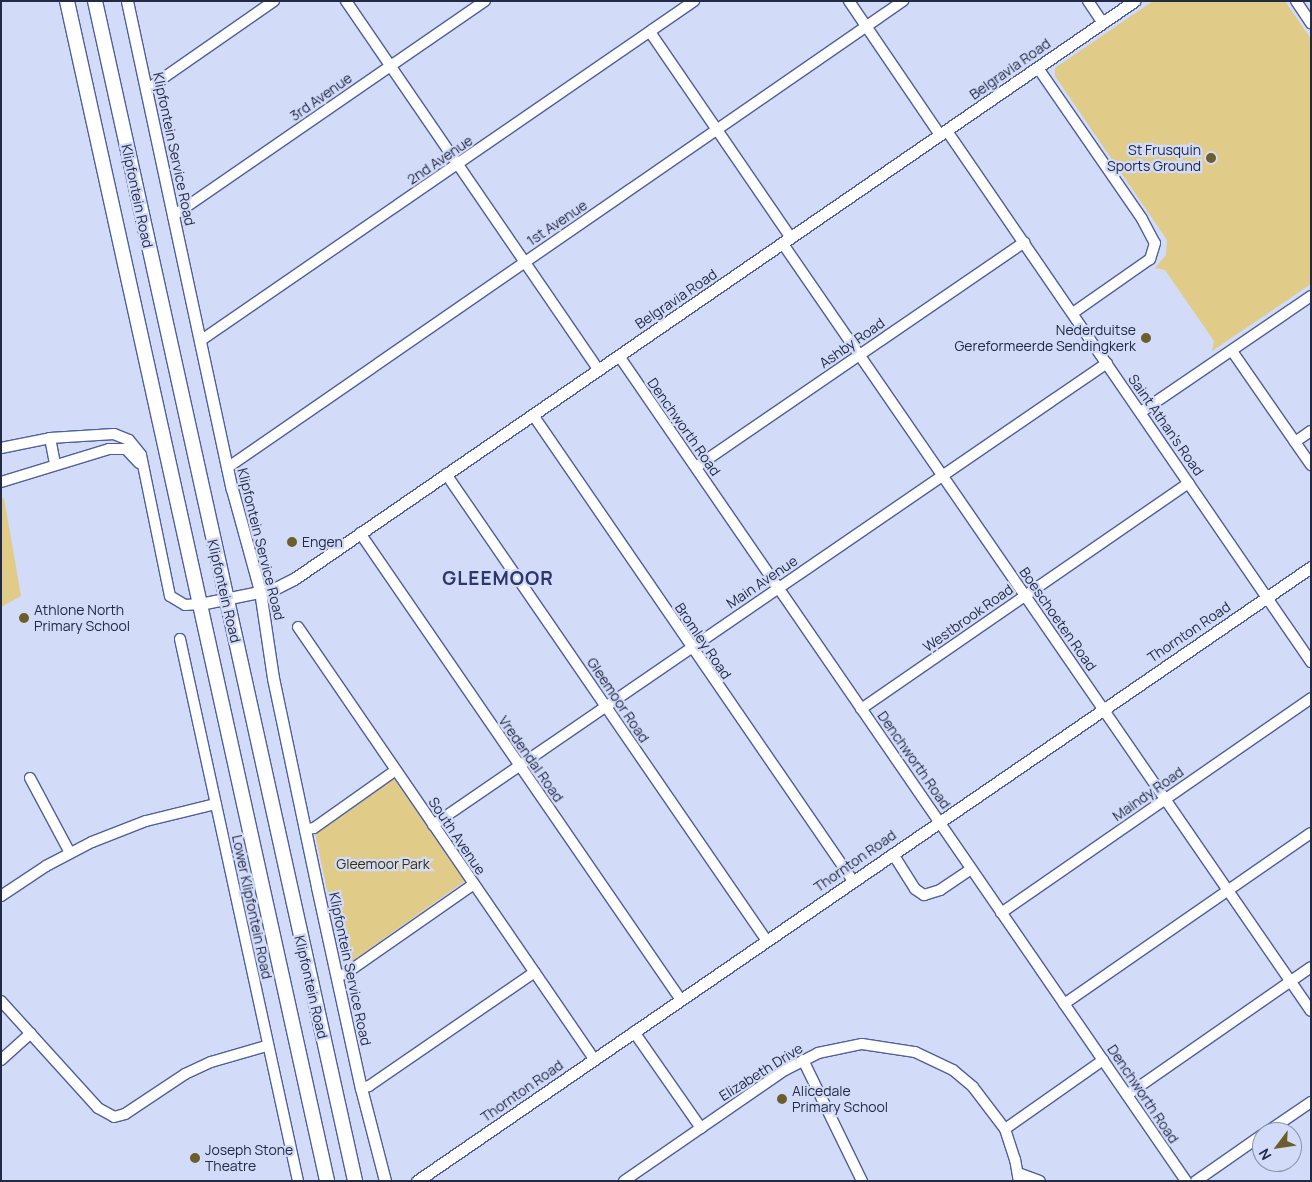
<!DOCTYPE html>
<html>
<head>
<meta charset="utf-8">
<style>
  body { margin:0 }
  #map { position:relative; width:1312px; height:1182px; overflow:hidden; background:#d2dbf7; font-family:Manrope,sans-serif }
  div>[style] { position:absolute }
  .green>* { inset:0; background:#e0cb89 }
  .roads { filter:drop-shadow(1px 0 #505f9c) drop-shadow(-1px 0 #505f9c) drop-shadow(0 1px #505f9c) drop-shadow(0 -1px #505f9c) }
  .minor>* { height:10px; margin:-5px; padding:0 5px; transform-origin:5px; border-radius:5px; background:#fff }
  .tertiary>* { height:11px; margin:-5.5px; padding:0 5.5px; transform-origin:5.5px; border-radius:5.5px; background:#fff }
  .secondary>* { height:14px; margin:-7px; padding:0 7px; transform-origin:7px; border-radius:7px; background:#fff }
  .dots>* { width:14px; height:14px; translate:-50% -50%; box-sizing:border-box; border:2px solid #d2dbf7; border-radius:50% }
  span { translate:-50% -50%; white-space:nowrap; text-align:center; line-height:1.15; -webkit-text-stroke:4.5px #d2dbf7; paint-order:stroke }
  .street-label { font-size:14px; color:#232a44 }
  .poi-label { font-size:14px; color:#232a44 }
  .right { translate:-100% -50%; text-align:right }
  .left { translate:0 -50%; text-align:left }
  .park-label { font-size:14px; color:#3b2f02 }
  .district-label { font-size:19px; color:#2c3770; font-weight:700; letter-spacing:1px }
  .frame { position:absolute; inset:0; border:2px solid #232a44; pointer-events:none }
  .north { position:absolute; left:1252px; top:1122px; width:50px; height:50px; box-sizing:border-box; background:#d2dbf7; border:1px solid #8c94af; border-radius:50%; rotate:239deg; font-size:14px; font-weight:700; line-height:20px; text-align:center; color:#232a44 }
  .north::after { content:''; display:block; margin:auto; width:18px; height:22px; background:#6d5d2b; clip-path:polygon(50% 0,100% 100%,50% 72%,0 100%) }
</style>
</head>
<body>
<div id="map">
  <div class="green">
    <i style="clip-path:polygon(1153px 1px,1285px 1px,1311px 39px,1311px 284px,1212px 351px,1214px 341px,1165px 270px,1155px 268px,1166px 255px,1167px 240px,1055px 76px,1055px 68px)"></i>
    <i style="clip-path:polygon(4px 498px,21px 596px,1px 607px,1px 499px)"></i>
    <i style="clip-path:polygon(395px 776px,465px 881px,352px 961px,342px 961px,315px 833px)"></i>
  </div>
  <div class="roads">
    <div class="minor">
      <i style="left:346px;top:1px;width:447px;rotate:55.6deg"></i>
      <i style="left:849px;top:1px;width:162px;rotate:55.8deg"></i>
      <i style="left:1088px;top:1px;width:27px;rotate:56deg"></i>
      <i style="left:1296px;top:1px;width:27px;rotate:56deg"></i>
      <i style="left:650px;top:32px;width:250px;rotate:55.6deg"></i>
      <i style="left:1038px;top:68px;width:183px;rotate:55.4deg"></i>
      <i style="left:1142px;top:219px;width:27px;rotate:62deg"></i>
      <i style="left:1155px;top:243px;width:17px;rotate:107deg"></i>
      <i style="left:1150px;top:259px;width:94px;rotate:145deg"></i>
      <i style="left:146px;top:90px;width:156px;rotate:-34.8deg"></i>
      <i style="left:947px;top:131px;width:644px;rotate:55.57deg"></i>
      <i style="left:173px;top:216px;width:379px;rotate:-34.6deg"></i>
      <i style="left:783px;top:244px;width:931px;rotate:55.46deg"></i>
      <i style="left:200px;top:341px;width:600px;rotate:-34.54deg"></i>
      <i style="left:1232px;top:351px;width:139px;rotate:55.3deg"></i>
      <i style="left:619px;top:356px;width:1001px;rotate:55.5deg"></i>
      <i style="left:1141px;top:412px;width:206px;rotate:-34.3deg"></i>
      <i style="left:533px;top:415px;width:565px;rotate:55.52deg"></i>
      <i style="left:50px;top:438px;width:26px;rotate:79deg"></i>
      <i style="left:1295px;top:442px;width:19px;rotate:-35deg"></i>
      <i style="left:1px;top:448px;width:50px;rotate:-11.5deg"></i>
      <i style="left:50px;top:438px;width:64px;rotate:-3.6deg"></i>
      <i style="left:114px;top:434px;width:16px;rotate:22deg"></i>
      <i style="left:129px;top:440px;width:19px;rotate:51deg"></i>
      <i style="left:141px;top:455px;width:144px;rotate:78.4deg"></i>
      <i style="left:170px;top:596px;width:17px;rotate:31deg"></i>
      <i style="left:185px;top:605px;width:15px;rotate:-4deg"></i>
      <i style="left:696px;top:467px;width:398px;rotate:-34.4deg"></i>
      <i style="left:227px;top:468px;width:822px;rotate:-34.64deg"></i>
      <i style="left:446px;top:474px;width:567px;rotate:55.5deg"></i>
      <i style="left:1px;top:482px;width:113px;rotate:-17deg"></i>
      <i style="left:109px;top:449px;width:17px"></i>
      <i style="left:126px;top:449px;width:19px;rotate:47deg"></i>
      <i style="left:360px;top:533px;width:567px;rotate:55.5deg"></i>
      <i style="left:298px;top:627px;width:524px;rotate:55.58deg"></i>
      <i style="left:180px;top:639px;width:555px;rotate:77.72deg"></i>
      <i style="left:861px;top:709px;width:398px;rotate:-34.6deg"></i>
      <i style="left:30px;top:778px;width:85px;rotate:61.9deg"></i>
      <i style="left:433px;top:825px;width:817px;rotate:-34.43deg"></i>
      <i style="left:305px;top:830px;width:9px;rotate:-13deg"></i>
      <i style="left:314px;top:828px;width:100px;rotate:-35.3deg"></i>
      <i style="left:893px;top:854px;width:41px;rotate:57.8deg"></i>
      <i style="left:915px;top:889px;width:11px;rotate:34deg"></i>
      <i style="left:924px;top:895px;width:17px;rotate:-17deg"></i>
      <i style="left:940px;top:890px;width:37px;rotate:-34deg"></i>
      <i style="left:1px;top:896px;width:54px;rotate:-33.7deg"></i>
      <i style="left:46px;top:866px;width:52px;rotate:-27.6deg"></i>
      <i style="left:92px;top:842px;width:58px;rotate:-21.3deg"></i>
      <i style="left:146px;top:821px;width:72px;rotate:-13.7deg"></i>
      <i style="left:1001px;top:913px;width:377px;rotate:-34.7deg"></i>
      <i style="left:337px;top:976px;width:8px;rotate:-14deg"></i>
      <i style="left:345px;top:974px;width:157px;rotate:-34.9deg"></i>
      <i style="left:1px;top:1001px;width:144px;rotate:47.8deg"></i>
      <i style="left:98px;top:1108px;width:18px;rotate:29deg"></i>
      <i style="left:114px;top:1117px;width:11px;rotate:-15deg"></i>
      <i style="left:125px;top:1114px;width:72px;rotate:-33.7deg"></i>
      <i style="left:185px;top:1074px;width:29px;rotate:-25deg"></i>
      <i style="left:211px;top:1062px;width:57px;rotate:-16.2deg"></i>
      <i style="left:1064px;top:1004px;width:300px;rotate:-34.7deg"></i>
      <i style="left:634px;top:1032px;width:117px;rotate:55.1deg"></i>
      <i style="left:1px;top:1060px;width:40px;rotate:-42deg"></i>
      <i style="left:803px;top:1060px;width:135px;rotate:64deg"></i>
      <i style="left:361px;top:1088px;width:8px;rotate:-14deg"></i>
      <i style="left:369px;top:1086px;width:201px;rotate:-34.5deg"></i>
      <i style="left:1127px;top:1095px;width:224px;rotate:-34.8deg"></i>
      <i style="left:1005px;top:1129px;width:120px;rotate:-35.1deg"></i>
      <i style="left:1267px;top:1132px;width:53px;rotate:-34.3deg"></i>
      <i style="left:1018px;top:1173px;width:23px;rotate:20deg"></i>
      <i style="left:624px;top:1181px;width:196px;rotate:-34.6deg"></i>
      <i style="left:785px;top:1070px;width:37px;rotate:-27deg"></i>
      <i style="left:818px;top:1053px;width:45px;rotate:-11.6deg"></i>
      <i style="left:862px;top:1044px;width:54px;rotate:8.6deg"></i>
      <i style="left:915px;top:1052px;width:42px;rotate:25.3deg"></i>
      <i style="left:953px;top:1070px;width:26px;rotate:40deg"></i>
      <i style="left:973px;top:1087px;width:53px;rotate:52.7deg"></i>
      <i style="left:1005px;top:1129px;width:32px;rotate:72deg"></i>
      <i style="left:1015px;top:1159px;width:22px;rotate:80deg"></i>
      <i style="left:1196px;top:1181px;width:80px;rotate:-34.9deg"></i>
    </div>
    <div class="tertiary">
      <i style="left:127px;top:1px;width:499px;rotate:77.9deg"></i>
      <i style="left:232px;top:489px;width:106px;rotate:74.6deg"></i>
      <i style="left:260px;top:591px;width:88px;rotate:81.5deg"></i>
      <i style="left:273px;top:678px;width:214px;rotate:78.1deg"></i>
      <i style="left:317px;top:887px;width:206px;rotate:77.7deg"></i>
      <i style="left:361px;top:1088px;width:96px;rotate:75.5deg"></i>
      <i style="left:200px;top:604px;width:76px;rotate:-11.5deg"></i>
      <i style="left:274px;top:589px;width:22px;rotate:-27deg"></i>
      <i style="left:294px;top:579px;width:1020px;rotate:-34.53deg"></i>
      <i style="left:417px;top:1181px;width:1085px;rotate:-34.48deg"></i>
    </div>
    <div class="secondary">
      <i style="left:67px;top:1px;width:1208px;rotate:77.57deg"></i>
      <i style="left:95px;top:1px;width:1208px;rotate:77.57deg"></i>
    </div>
  </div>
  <div class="dots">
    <i style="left:1211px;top:158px;background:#6d5d2b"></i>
    <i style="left:1146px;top:338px;background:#6d5d2b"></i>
    <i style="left:292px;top:542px;background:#6d5d2b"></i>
    <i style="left:24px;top:618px;background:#6d5d2b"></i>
    <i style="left:782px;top:1099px;background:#6d5d2b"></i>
    <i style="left:195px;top:1158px;background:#6d5d2b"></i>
  </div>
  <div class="street-label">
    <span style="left:1010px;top:69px;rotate:-35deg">Belgravia Road</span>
    <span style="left:321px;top:97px;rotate:-35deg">3rd Avenue</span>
    <span style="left:174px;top:149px;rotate:78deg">Klipfontein Service Road</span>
    <span style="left:440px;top:160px;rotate:-34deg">2nd Avenue</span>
    <span style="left:137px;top:196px;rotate:78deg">Klipfontein Road</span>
    <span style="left:557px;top:223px;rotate:-34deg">1st Avenue</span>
    <span style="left:676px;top:299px;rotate:-34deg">Belgravia Road</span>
    <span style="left:852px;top:343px;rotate:-35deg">Ashby Road</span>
    <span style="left:1166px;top:425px;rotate:55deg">Saint Athan's Road</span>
    <span style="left:684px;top:427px;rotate:55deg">Denchworth Road</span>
    <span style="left:261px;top:544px;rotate:76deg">Klipfontein Service Road</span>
    <span style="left:762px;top:582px;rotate:-34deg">Main Avenue</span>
    <span style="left:224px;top:591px;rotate:77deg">Klipfontein Road</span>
    <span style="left:968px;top:618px;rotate:-35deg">Westbrook Road</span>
    <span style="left:1058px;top:619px;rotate:55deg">Boeschoeten Road</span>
    <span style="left:1189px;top:632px;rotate:-34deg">Thornton Road</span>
    <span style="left:703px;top:641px;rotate:56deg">Bromley Road</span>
    <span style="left:618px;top:700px;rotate:56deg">Gleemoor Road</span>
    <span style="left:531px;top:759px;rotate:55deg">Vredendal Road</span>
    <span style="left:914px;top:760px;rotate:55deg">Denchworth Road</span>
    <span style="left:1148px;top:794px;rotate:-35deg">Maindy Road</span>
    <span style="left:457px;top:836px;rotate:56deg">South Avenue</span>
    <span style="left:855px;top:861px;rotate:-35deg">Thornton Road</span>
    <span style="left:252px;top:907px;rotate:78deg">Lower Klipfontein Road</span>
    <span style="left:350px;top:969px;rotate:78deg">Klipfontein Service Road</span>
    <span style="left:311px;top:987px;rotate:77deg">Klipfontein Road</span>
    <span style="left:761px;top:1072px;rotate:-32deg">Elizabeth Drive</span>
    <span style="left:522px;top:1091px;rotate:-35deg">Thornton Road</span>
    <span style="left:1143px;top:1094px;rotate:56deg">Denchworth Road</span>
  </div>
  <div class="poi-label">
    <span class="right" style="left:1201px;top:158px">St Frusquin<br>Sports Ground</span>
    <span class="right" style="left:1136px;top:338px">Nederduitse<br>Gereformeerde Sendingkerk</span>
    <span class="left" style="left:302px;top:542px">Engen</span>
    <span class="left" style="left:34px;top:618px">Athlone North<br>Primary School</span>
    <span class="left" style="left:792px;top:1099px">Alicedale<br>Primary School</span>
    <span class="left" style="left:205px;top:1158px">Joseph Stone<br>Theatre</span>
  </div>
  <div class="park-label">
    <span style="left:383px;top:864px">Gleemoor Park</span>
  </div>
  <div class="district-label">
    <span style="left:498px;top:579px">GLEEMOOR</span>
  </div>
  <div class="frame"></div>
  <div class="north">N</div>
</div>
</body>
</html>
